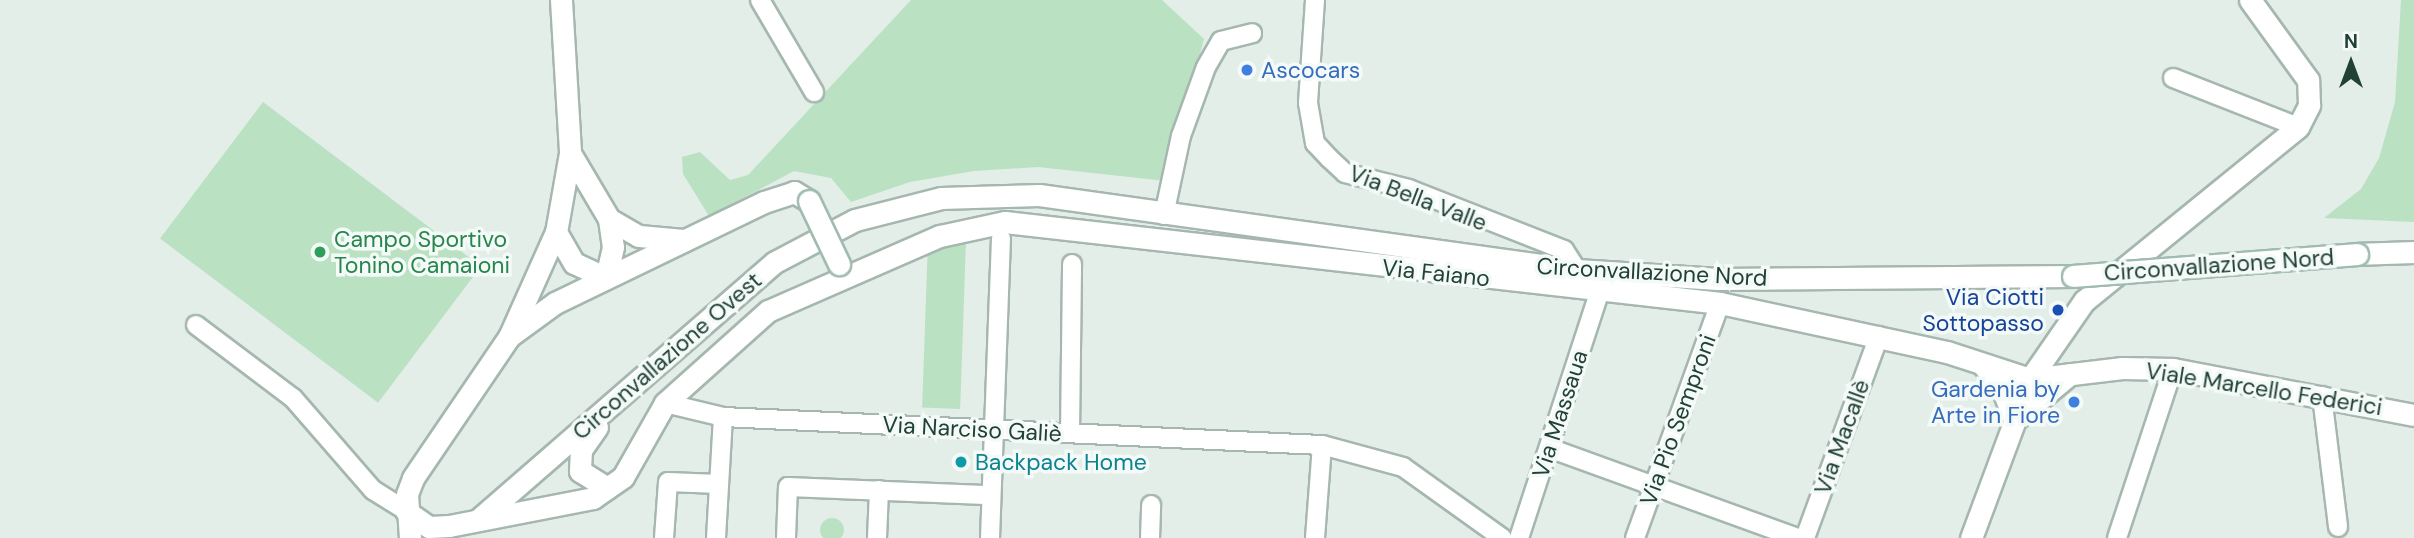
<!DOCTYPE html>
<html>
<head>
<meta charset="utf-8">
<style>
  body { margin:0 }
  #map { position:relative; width:2414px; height:538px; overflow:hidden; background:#e3eee8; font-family:"DM Sans",sans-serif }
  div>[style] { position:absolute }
  .green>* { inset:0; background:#bae1c2; transform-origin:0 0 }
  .round { border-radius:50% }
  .roads { filter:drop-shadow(2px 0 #a5b7af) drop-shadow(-2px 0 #a5b7af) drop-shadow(0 2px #a5b7af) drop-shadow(0 -2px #a5b7af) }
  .street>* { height:18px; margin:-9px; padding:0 9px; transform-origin:9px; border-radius:9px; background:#fff }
  .secondary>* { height:21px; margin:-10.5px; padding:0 10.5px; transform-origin:10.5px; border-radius:10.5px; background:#fff }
  .bridges { filter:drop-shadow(2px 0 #a0bbb0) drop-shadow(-2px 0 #a0bbb0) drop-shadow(0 2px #a0bbb0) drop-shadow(0 -2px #a0bbb0) }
  .secondary-bridge>* { height:21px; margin:-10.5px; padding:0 10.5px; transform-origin:10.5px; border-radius:10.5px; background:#fff }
  .dots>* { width:19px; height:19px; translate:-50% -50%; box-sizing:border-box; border:4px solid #f4faf7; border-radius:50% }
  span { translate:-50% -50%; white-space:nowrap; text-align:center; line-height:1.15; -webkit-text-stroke:7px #f4faf7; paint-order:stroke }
  .shop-label { font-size:23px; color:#366cbe }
  .left { translate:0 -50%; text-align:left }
  .right { translate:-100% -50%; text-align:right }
  .street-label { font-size:23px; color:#214137 }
  .leisure-label { font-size:23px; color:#27864d }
  .transit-label { font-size:23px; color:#164399 }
  .culture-label { font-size:23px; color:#0d838f }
  .north { position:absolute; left:2316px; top:28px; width:70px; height:70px; -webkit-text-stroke:5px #f4faf7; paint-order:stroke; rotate:0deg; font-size:19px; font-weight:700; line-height:28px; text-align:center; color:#214137 }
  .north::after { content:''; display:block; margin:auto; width:24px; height:32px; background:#214137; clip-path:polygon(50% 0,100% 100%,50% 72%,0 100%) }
</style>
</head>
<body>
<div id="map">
  <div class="green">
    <i style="clip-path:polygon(911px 0,1162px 0,1204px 39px,1166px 181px,1038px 167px,974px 171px,910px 182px,851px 202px,831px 178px,794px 171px,709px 216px,683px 174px,682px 157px,700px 152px,730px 180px,748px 175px)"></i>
    <i style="clip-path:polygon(2401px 0,2414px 0,2414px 222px,2324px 218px,2361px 189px,2379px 158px,2395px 102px)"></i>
    <i style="left:263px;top:102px;width:273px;height:171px;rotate:37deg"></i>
    <i style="left:966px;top:241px;width:168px;height:38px;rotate:92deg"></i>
    <i class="round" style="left:820px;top:518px;width:24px;height:24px"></i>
  </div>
  <div class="roads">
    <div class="street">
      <i style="left:760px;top:0;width:107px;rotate:59.6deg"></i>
      <i style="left:1315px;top:0;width:103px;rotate:93.9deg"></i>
      <i style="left:1308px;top:103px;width:41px;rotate:80.1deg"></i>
      <i style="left:1315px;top:143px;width:21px;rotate:47deg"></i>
      <i style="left:1329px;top:158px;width:22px;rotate:43deg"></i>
      <i style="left:1345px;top:173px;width:66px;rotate:14deg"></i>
      <i style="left:1409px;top:189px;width:167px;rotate:21.5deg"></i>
      <i style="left:1564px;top:250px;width:24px;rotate:57deg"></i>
      <i style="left:2173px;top:78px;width:134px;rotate:21.4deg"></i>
      <i style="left:1164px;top:215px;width:81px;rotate:-77.9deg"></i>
      <i style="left:1181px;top:136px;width:73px;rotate:-70.1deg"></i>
      <i style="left:1206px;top:67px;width:30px;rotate:-60deg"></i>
      <i style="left:1221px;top:41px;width:32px;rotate:-14deg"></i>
      <i style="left:196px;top:325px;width:121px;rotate:37deg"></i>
      <i style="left:293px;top:398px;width:122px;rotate:49deg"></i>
      <i style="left:373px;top:490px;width:39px;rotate:32deg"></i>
      <i style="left:2322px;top:396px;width:132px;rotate:83deg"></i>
      <i style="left:665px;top:403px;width:60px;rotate:13.6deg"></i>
      <i style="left:723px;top:417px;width:600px;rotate:2.68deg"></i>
      <i style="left:1322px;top:445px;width:84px;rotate:15.2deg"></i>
      <i style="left:1403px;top:467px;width:122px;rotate:35.6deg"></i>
      <i style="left:1070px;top:433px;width:169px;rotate:-89.3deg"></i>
      <i style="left:1549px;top:448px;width:265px;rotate:19.9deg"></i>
      <i style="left:664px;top:538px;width:56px;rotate:-85.9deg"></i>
      <i style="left:668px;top:482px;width:51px;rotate:2.2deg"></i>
      <i style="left:716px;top:538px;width:121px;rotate:-86.7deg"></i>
      <i style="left:786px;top:538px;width:51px;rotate:-87.8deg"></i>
      <i style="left:788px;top:487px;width:203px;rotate:2.3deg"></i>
      <i style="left:877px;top:538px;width:48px;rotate:-87.6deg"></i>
      <i style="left:990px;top:538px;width:300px;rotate:-87.9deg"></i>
      <i style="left:1150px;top:538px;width:33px;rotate:-88deg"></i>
      <i style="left:1315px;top:538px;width:93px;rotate:-85.7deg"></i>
      <i style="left:1519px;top:538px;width:261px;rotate:-71.9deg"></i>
      <i style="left:1635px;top:538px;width:250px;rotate:-70.1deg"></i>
      <i style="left:1805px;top:538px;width:215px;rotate:-69.9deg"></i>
      <i style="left:2117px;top:538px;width:178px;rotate:-71.7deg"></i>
    </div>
    <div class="secondary">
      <i style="left:561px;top:0;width:153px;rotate:86.6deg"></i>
      <i style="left:570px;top:153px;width:80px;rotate:100deg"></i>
      <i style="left:556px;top:232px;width:36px;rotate:60deg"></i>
      <i style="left:574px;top:263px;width:35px;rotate:25deg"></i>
      <i style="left:570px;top:153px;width:77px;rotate:59.4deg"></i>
      <i style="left:609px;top:219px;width:28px;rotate:82deg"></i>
      <i style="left:613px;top:247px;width:32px;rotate:103deg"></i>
      <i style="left:609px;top:219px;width:34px;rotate:30deg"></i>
      <i style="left:639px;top:236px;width:45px;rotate:5.1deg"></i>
      <i style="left:2357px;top:254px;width:57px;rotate:-2deg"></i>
      <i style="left:511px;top:335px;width:54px;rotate:-36deg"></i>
      <i style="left:555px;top:303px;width:232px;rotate:-25.8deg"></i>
      <i style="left:764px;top:202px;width:32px;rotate:-18deg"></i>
      <i style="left:794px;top:192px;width:17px;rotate:31deg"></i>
      <i style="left:1983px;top:365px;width:30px;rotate:50deg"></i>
      <i style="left:2002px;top:388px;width:34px;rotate:69deg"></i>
      <i style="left:2016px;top:419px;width:70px;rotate:-39.8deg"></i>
      <i style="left:597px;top:427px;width:28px;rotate:125deg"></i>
      <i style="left:581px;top:450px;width:21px;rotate:93deg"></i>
      <i style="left:580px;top:471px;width:32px;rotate:32deg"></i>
      <i style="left:406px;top:511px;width:28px;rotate:35deg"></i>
      <i style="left:429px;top:527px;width:20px;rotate:-3deg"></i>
      <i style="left:449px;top:526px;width:147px;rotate:-11deg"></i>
      <i style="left:593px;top:498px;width:37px;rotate:-35deg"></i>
      <i style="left:623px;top:477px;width:85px;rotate:-60.4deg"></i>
      <i style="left:665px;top:403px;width:138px;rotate:-41.8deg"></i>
      <i style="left:768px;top:311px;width:188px;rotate:-23.6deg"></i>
      <i style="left:940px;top:236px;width:66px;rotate:-12.2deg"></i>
      <i style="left:1005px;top:222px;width:720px;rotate:6.46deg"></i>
      <i style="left:1720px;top:303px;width:232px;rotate:12.2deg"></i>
      <i style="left:1947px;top:352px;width:87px;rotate:18deg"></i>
      <i style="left:2030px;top:379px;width:93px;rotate:-6.8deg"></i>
      <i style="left:2122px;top:368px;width:51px;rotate:1.1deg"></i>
      <i style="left:2173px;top:369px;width:245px;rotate:10.8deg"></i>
      <i style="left:478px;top:520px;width:393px;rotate:-41deg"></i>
      <i style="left:775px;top:262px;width:90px;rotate:-27.7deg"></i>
      <i style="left:855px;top:220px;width:89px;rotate:-14.3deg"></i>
      <i style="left:941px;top:198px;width:98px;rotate:-1.8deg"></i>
      <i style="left:1039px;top:195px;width:543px;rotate:7.94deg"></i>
      <i style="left:1577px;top:270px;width:141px;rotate:3.7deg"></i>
      <i style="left:1718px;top:279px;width:355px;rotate:-0.5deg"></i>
      <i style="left:410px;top:538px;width:44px;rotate:-93.9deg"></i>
      <i style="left:407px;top:494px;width:17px;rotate:-69deg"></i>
      <i style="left:413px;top:478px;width:171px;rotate:-55.8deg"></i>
      <i style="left:509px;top:337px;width:115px;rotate:-65.9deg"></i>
      <i style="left:1971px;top:538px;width:170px;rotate:-69.6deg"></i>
      <i style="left:2030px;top:379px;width:95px;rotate:-55.3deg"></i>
      <i style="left:2084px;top:301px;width:276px;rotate:-39.1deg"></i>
      <i style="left:2298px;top:127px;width:25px;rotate:-63deg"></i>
      <i style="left:2309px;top:105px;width:25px;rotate:-92deg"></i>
      <i style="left:2308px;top:80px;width:99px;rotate:-125.9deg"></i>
    </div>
  </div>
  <div class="bridges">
    <div class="secondary-bridge">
      <i style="left:809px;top:201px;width:70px;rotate:64.5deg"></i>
      <i style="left:2073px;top:276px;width:285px;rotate:-4.4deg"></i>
    </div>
  </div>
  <div class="dots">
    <i style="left:1247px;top:70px;background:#3f7fe0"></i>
    <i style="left:320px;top:252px;background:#2e9e5b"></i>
    <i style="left:2058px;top:310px;background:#1a4fb4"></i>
    <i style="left:2074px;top:402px;background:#3f7fe0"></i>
    <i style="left:961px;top:462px;background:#0f9aa8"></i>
  </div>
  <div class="shop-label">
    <span class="left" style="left:1261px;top:70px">Ascocars</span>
    <span class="right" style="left:2060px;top:402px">Gardenia by<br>Arte in Fiore</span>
  </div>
  <div class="street-label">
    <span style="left:1418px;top:198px;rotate:21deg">Via Bella Valle</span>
    <span style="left:2219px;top:265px;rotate:-4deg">Circonvallazione Nord</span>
    <span style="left:1652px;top:272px;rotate:3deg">Circonvallazione Nord</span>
    <span style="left:1436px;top:273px;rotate:6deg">Via Faiano</span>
    <span style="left:667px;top:356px;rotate:-41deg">Circonvallazione Ovest</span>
    <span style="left:2264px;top:389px;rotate:9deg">Viale Marcello Federici</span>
    <span style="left:1560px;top:414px;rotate:-72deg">Via Massaua</span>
    <span style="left:1678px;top:420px;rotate:-70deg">Via Pio Semproni</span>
    <span style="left:972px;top:429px;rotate:3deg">Via Narciso Galiè</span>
    <span style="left:1842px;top:437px;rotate:-70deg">Via Macallè</span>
  </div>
  <div class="leisure-label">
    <span class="left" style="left:334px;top:252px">Campo Sportivo<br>Tonino Camaioni</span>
  </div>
  <div class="transit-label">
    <span class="right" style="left:2044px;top:310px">Via Ciotti<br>Sottopasso</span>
  </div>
  <div class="culture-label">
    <span class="left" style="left:975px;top:462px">Backpack Home</span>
  </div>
  <div class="north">N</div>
</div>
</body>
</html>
